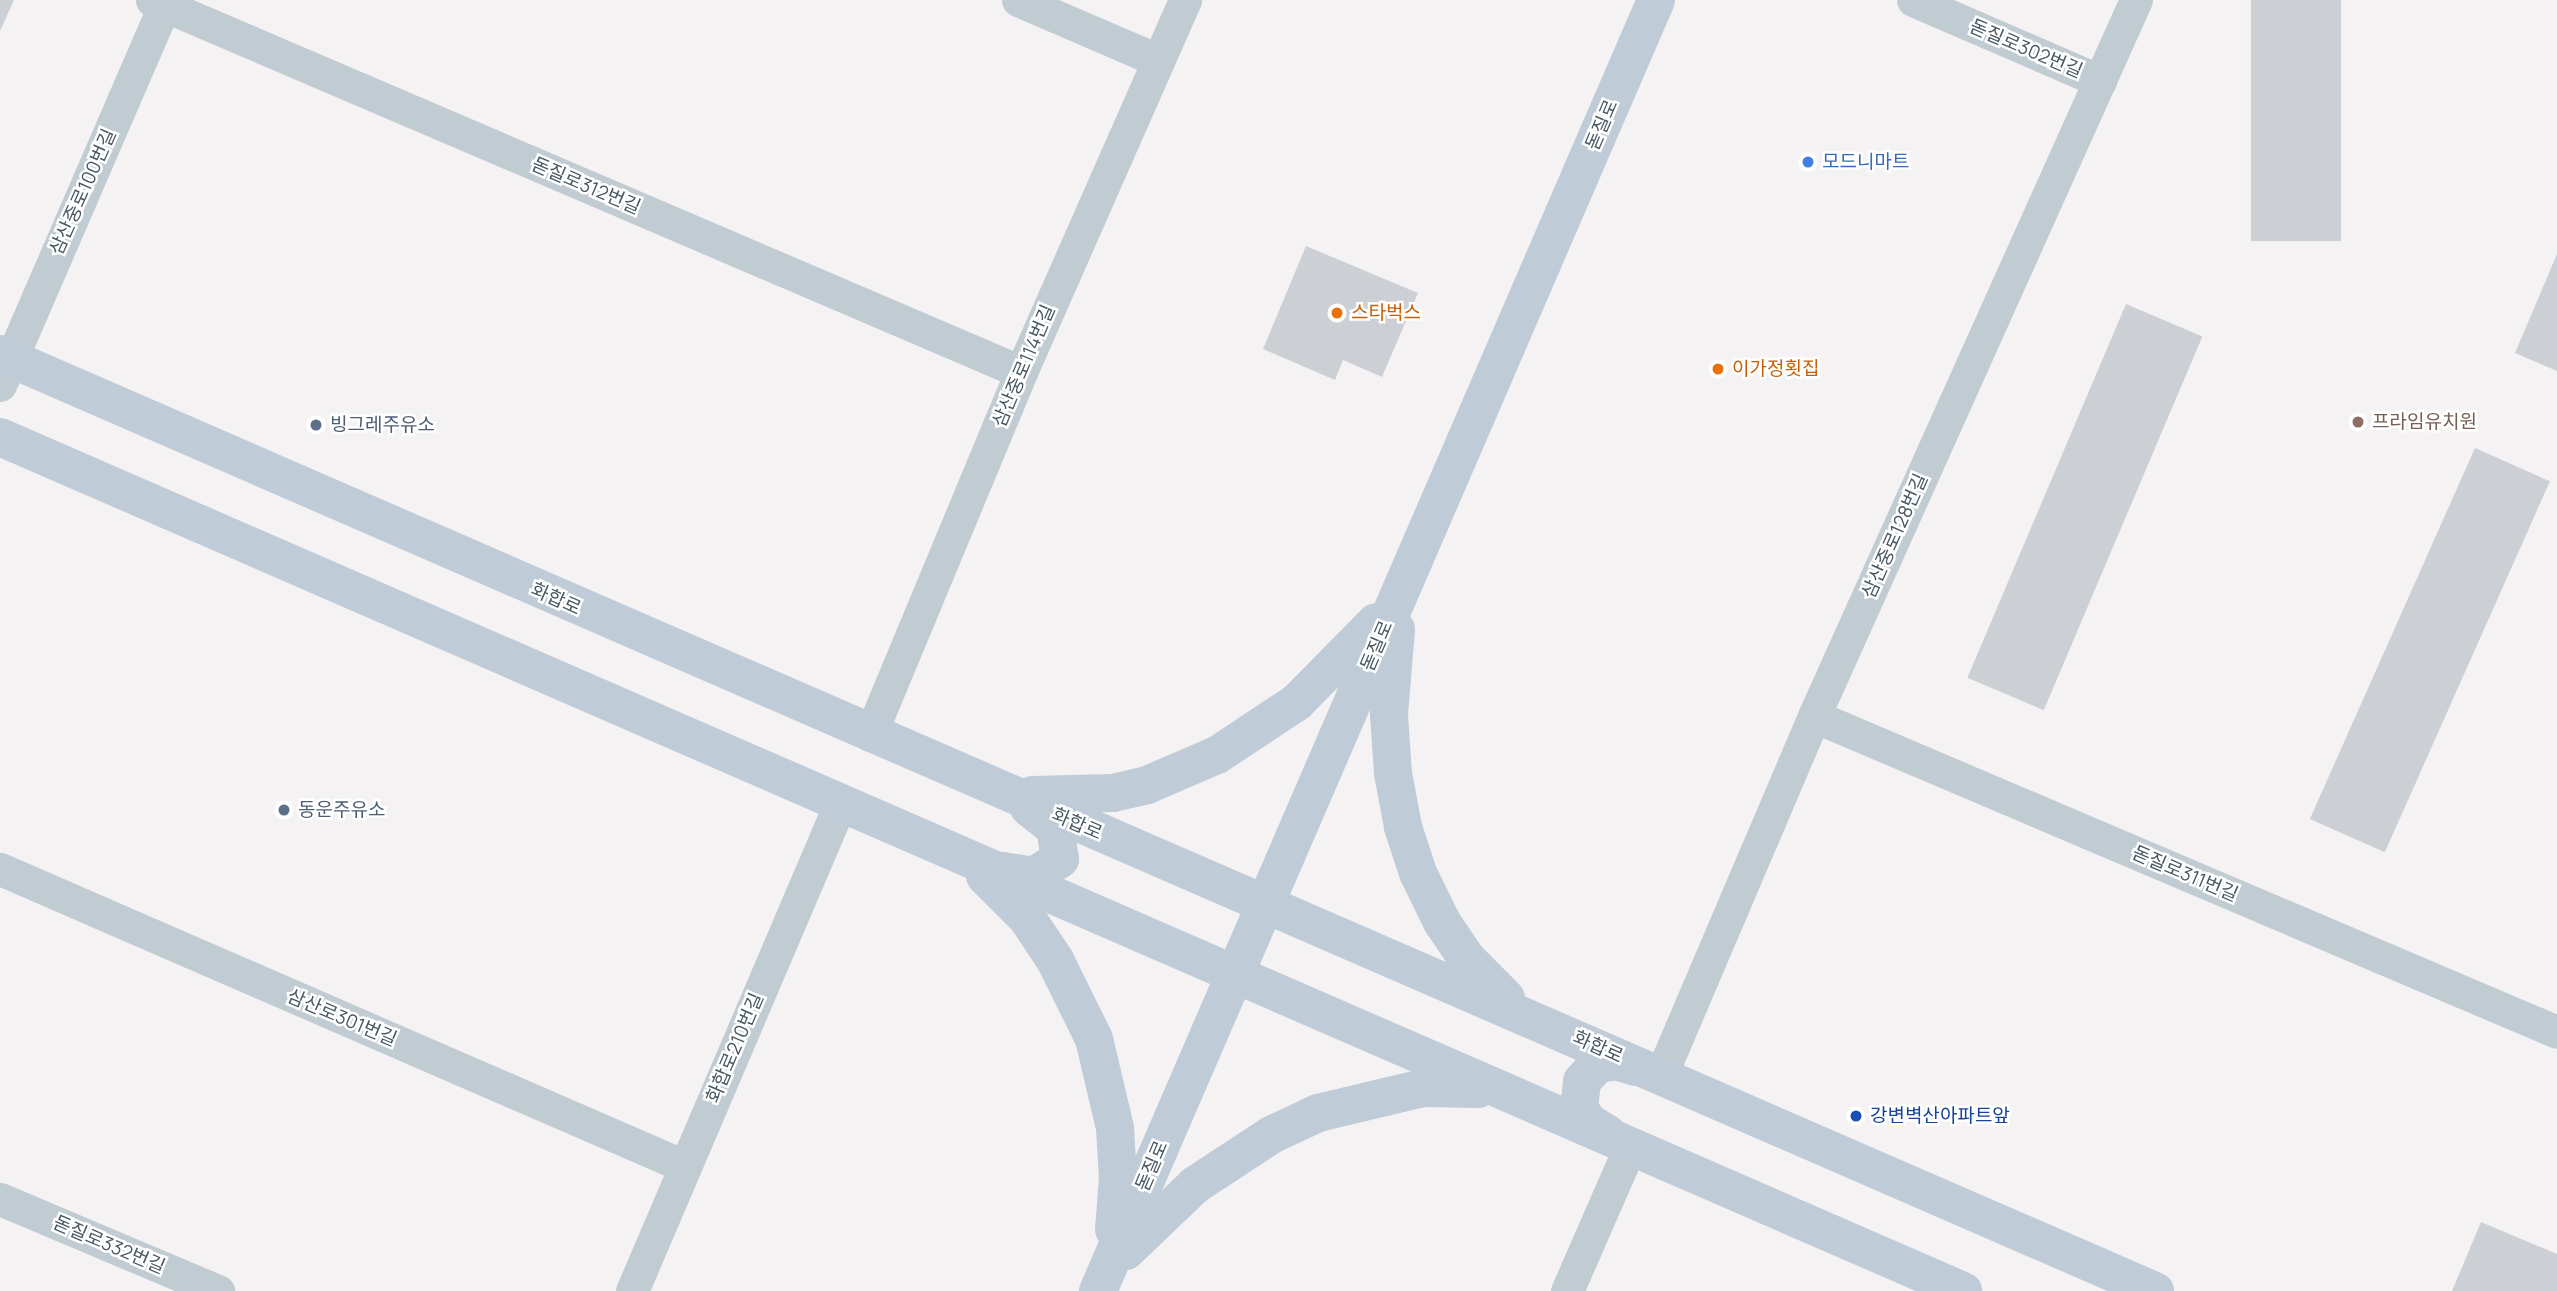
<!DOCTYPE html>
<html>
<head>
<meta charset="utf-8">
<style>
  body { margin:0 }
  #map { position:relative; width:2557px; height:1291px; overflow:hidden; background:#f5f2f3; font-family:Manrope,"Noto Sans KR",sans-serif }
  div>[style] { position:absolute }
  .building>* { inset:0; background:#ccd0d5; transform-origin:0 0 }
  .street>* { height:33px; margin:-16.5px; padding:0 16.5px; transform-origin:16.5px; border-radius:16.5px; background:#c0cbd2 }
  .secondary>* { height:38px; margin:-19px; padding:0 19px; transform-origin:19px; border-radius:19px; background:#bfccd7 }
  .dots>* { width:19px; height:19px; translate:-50% -50%; box-sizing:border-box; border:4px solid #fff; border-radius:50% }
  span { translate:-50% -50%; white-space:nowrap; text-align:center; line-height:1.15; -webkit-text-stroke:5px #fff; paint-order:stroke }
  .street-label { font-size:19px; color:#485862 }
  .shop-label { font-size:19px; color:#366cbe }
  .left { translate:0 -50%; text-align:left }
  .food-label { font-size:19px; color:#c56008 }
  .education-label { font-size:19px; color:#785e54 }
  .service-label { font-size:19px; color:#4e5e75 }
  .transit-label { font-size:19px; color:#164399 }
</style>
</head>
<body>
<div id="map">
  <div class="building">
    <i style="clip-path:polygon(0 0,14px 0,0 31px)"></i>
    <i style="left:2251px;top:0;width:90px;height:241px"></i>
    <i style="clip-path:polygon(1306px 246px,1418px 293px,1382px 377px,1343px 360px,1335px 380px,1263px 349px)"></i>
    <i style="clip-path:polygon(2557px 254px,2557px 371px,2515px 353px)"></i>
    <i style="left:2126px;top:304px;width:83px;height:406px;rotate:23deg"></i>
    <i style="left:2475px;top:448px;width:82px;height:406px;rotate:24deg"></i>
    <i style="clip-path:polygon(2481px 1222px,2557px 1254px,2557px 1291px,2452px 1291px)"></i>
  </div>
  <div class="street">
    <i style="left:152px;top:0;width:945px;rotate:23.17deg"></i>
    <i style="left:1018px;top:0;width:151px;rotate:23.3deg"></i>
    <i style="left:1913px;top:0;width:204px;rotate:23.4deg"></i>
    <i style="left:0;top:385px;width:420px;rotate:-66.6deg"></i>
    <i style="left:1814px;top:716px;width:807px;rotate:23.04deg"></i>
    <i style="left:870px;top:735px;width:393px;rotate:-67.4deg"></i>
    <i style="left:1021px;top:372px;width:407px;rotate:-66.2deg"></i>
    <i style="left:0;top:869px;width:746px;rotate:23.47deg"></i>
    <i style="left:1661px;top:1075px;width:390px;rotate:-66.9deg"></i>
    <i style="left:1814px;top:716px;width:785px;rotate:-65.79deg"></i>
    <i style="left:0;top:1199px;width:237px;rotate:22.9deg"></i>
    <i style="left:632px;top:1291px;width:530px;rotate:-66.87deg"></i>
    <i style="left:1567px;top:1291px;width:157px;rotate:-66.4deg"></i>
  </div>
  <div class="secondary">
    <i style="left:0;top:354px;width:2350px;rotate:23.5deg"></i>
    <i style="left:0;top:437px;width:2141px;rotate:23.51deg"></i>
    <i style="left:1396px;top:629px;width:86px;rotate:94.7deg"></i>
    <i style="left:1389px;top:715px;width:58px;rotate:86.1deg"></i>
    <i style="left:1393px;top:773px;width:55px;rotate:79.5deg"></i>
    <i style="left:1403px;top:827px;width:48px;rotate:71.9deg"></i>
    <i style="left:1418px;top:873px;width:55px;rotate:63.9deg"></i>
    <i style="left:1442px;top:922px;width:45px;rotate:56deg"></i>
    <i style="left:1467px;top:959px;width:55px;rotate:45deg"></i>
    <i style="left:1032px;top:795px;width:81px;rotate:-1.4deg"></i>
    <i style="left:1113px;top:793px;width:35px;rotate:-13deg"></i>
    <i style="left:1147px;top:785px;width:76px;rotate:-23.2deg"></i>
    <i style="left:1217px;top:755px;width:96px;rotate:-33.5deg"></i>
    <i style="left:1297px;top:702px;width:112px;rotate:-45.4deg"></i>
    <i style="left:1003px;top:871px;width:31px;rotate:9deg"></i>
    <i style="left:1034px;top:876px;width:31px;rotate:-33deg"></i>
    <i style="left:1060px;top:859px;width:31px;rotate:-99deg"></i>
    <i style="left:1055px;top:828px;width:33px;rotate:-142deg"></i>
    <i style="left:985px;top:876px;width:59px;rotate:45deg"></i>
    <i style="left:1027px;top:918px;width:50px;rotate:56.3deg"></i>
    <i style="left:1055px;top:960px;width:88px;rotate:63.7deg"></i>
    <i style="left:1094px;top:1039px;width:91px;rotate:76.7deg"></i>
    <i style="left:1115px;top:1128px;width:50px;rotate:86.6deg"></i>
    <i style="left:1118px;top:1178px;width:52px;rotate:94.4deg"></i>
    <i style="left:1608px;top:1134px;width:23px;rotate:-149deg"></i>
    <i style="left:1588px;top:1122px;width:17px;rotate:-121deg"></i>
    <i style="left:1579px;top:1107px;width:26px;rotate:-83deg"></i>
    <i style="left:1582px;top:1081px;width:23px;rotate:-47deg"></i>
    <i style="left:1598px;top:1064px;width:18px;rotate:-9deg"></i>
    <i style="left:1616px;top:1061px;width:21px;rotate:17deg"></i>
    <i style="left:1126px;top:1251px;width:95px;rotate:-43.7deg"></i>
    <i style="left:1195px;top:1185px;width:91px;rotate:-33.3deg"></i>
    <i style="left:1271px;top:1135px;width:52px;rotate:-25.1deg"></i>
    <i style="left:1318px;top:1113px;width:108px;rotate:-13.4deg"></i>
    <i style="left:1423px;top:1088px;width:55px;rotate:1deg"></i>
    <i style="left:1098px;top:1291px;width:1406px;rotate:-66.62deg"></i>
  </div>
  <div class="dots">
    <i style="left:1808px;top:162px;background:#3f7fe0"></i>
    <i style="left:1337px;top:313px;background:#e8710a"></i>
    <i style="left:1718px;top:369px;background:#e8710a"></i>
    <i style="left:2358px;top:422px;background:#8d6e63"></i>
    <i style="left:316px;top:425px;background:#5c6f8a"></i>
    <i style="left:284px;top:810px;background:#5c6f8a"></i>
    <i style="left:1856px;top:1116px;background:#1a4fb4"></i>
  </div>
  <div class="street-label">
    <span style="left:2026px;top:49px;rotate:23deg">돋질로302번길</span>
    <span style="left:1602px;top:125px;rotate:-67deg">돋질로</span>
    <span style="left:586px;top:186px;rotate:23deg">돋질로312번길</span>
    <span style="left:83px;top:192px;rotate:-66deg">삼산중로100번길</span>
    <span style="left:1024px;top:366px;rotate:-67deg">삼산중로114번길</span>
    <span style="left:1895px;top:536px;rotate:-66deg">삼산중로128번길</span>
    <span style="left:556px;top:599px;rotate:24deg">화합로</span>
    <span style="left:1377px;top:646px;rotate:-67deg">돋질로</span>
    <span style="left:1077px;top:824px;rotate:23deg">화합로</span>
    <span style="left:2185px;top:874px;rotate:23deg">돋질로311번길</span>
    <span style="left:342px;top:1018px;rotate:23deg">삼산로301번길</span>
    <span style="left:1598px;top:1047px;rotate:24deg">화합로</span>
    <span style="left:735px;top:1048px;rotate:-67deg">화합로210번길</span>
    <span style="left:1152px;top:1166px;rotate:-67deg">돋질로</span>
    <span style="left:109px;top:1245px;rotate:23deg">돋질로332번길</span>
  </div>
  <div class="shop-label">
    <span class="left" style="left:1822px;top:162px">모드니마트</span>
  </div>
  <div class="food-label">
    <span class="left" style="left:1351px;top:313px">스타벅스</span>
    <span class="left" style="left:1732px;top:369px">이가정횟집</span>
  </div>
  <div class="education-label">
    <span class="left" style="left:2372px;top:422px">프라임유치원</span>
  </div>
  <div class="service-label">
    <span class="left" style="left:330px;top:425px">빙그레주유소</span>
    <span class="left" style="left:298px;top:810px">동운주유소</span>
  </div>
  <div class="transit-label">
    <span class="left" style="left:1870px;top:1116px">강변벽산아파트앞</span>
  </div>
</div>
</body>
</html>
